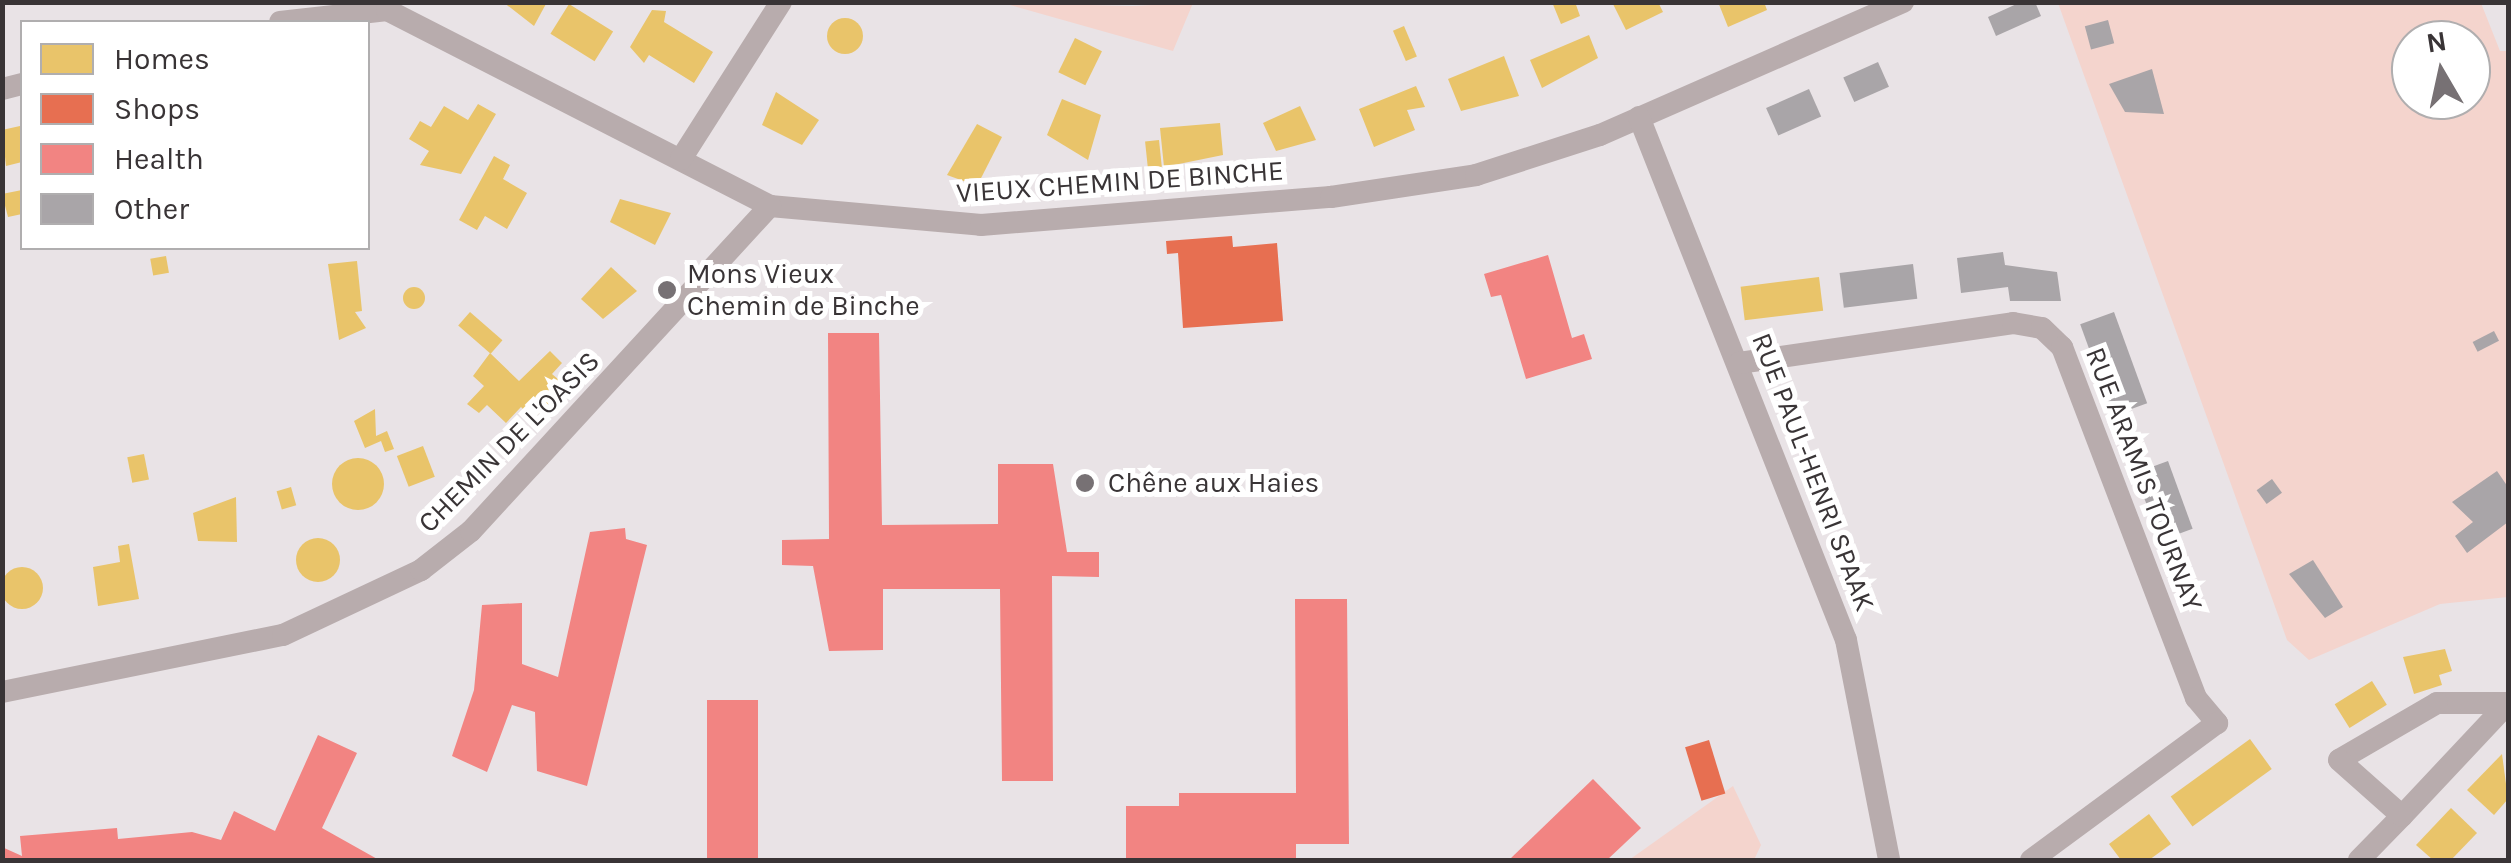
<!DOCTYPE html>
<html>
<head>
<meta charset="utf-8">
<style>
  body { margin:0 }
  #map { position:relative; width:2511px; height:863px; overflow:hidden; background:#e9e3e6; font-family:Karla,sans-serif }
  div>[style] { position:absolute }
  .green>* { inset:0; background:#f4d4cd }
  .homes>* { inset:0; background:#e9c46a; transform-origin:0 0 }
  .round { border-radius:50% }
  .shops>* { inset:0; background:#e76f51; transform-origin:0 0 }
  .health>* { inset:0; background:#f28482; transform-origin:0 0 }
  .building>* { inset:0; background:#a9a5a8; transform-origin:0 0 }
  .street>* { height:22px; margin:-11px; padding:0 11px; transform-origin:11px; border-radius:11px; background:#b8acad }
  .dots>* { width:28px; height:28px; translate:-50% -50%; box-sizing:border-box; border:5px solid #fff; border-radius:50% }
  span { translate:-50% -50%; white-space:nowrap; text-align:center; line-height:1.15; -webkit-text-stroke:10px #fff; paint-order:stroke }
  .street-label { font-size:28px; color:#393436 }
  .poi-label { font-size:28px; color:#393436 }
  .left { translate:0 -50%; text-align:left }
  .frame { position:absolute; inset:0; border:5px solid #393436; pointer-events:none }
  .legend { position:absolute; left:20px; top:20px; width:350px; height:230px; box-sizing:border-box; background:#fff; border:2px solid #b0aeaf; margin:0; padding:12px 18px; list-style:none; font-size:30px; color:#393436 }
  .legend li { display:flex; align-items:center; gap:20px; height:50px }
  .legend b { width:50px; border:2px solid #b0aeaf }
  .north { position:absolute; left:2391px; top:20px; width:100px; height:100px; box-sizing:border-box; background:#fff; border:2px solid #b0aeaf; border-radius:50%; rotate:351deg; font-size:28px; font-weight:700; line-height:40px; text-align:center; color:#393436 }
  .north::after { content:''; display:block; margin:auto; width:35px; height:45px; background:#777174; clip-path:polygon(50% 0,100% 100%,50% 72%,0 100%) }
</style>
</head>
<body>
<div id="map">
  <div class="green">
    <i style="clip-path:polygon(1003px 3px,1132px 6px,1193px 3px,1173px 51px)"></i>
    <i style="clip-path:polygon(evenodd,2058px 3px,2481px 3px,2500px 51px,2508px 51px,2508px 597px,2440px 604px,2309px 660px,2287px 640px,2058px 3px,2411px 40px,2471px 40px,2471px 100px,2411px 100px,2411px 40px)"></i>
    <i style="clip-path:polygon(1733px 786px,1761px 845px,1754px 860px,1629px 860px)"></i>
  </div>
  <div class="homes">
    <i style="clip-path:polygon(503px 2px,547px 2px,534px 26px)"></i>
    <i style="clip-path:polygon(1552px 2px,1575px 2px,1580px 16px,1561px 24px)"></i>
    <i style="clip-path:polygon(1612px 2px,1658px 2px,1663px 12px,1626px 30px)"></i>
    <i style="clip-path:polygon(1718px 2px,1764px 2px,1767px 10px,1728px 27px)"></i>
    <i style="left:569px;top:4px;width:52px;height:35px;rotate:32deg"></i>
    <i style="clip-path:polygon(652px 10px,666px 11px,664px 22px,713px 52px,694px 83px,649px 55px,644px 63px,630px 47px)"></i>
    <i class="round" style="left:827px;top:18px;width:36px;height:36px"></i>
    <i style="left:1404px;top:26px;width:33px;height:12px;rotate:67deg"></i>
    <i style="clip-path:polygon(1589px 35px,1598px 58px,1542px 88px,1530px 60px)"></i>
    <i style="left:1075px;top:38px;width:30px;height:38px;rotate:26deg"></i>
    <i style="clip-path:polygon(1504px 56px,1519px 96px,1461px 111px,1448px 79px)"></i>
    <i style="clip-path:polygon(1416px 86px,1425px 107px,1407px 110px,1415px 130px,1374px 147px,1359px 109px)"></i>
    <i style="clip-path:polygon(776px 92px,819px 120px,802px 145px,762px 125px)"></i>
    <i style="clip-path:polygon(1062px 99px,1101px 115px,1088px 160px,1047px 135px)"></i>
    <i style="clip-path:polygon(478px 104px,496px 114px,461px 174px,420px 165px,429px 151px,409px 139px,420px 121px,431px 127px,444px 106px,468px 120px)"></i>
    <i style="clip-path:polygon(1300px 106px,1316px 140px,1276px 151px,1263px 123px)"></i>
    <i style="clip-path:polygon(1220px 123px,1223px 155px,1164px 167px,1160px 128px)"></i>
    <i style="clip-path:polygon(977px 124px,1002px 137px,977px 186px,947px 175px)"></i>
    <i style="clip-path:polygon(20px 126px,22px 162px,6px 166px,2px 130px)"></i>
    <i style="left:1159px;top:140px;width:27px;height:14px;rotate:84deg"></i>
    <i style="clip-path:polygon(494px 156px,510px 165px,503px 179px,527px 193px,507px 229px,485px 216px,477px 230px,459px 220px)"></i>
    <i style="clip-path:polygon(22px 190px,22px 214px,8px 217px,2px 194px)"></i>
    <i style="clip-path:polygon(620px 199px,671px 213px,655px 245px,610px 222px)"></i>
    <i style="left:166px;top:256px;width:17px;height:16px;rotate:80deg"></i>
    <i style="clip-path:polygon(357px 261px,362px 311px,355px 312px,366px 328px,339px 340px,328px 264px)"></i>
    <i style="clip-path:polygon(611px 267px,637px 291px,603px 319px,581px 299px)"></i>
    <i style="left:1819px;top:277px;width:34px;height:79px;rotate:83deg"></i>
    <i class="round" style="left:403px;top:287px;width:22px;height:22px"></i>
    <i style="left:470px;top:312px;width:43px;height:18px;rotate:41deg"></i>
    <i style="clip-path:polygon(550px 351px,562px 363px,552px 374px,566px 386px,533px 419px,521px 407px,506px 423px,487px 405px,479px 413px,467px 404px,484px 386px,473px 376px,490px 353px,519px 381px)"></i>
    <i style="clip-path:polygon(375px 409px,376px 436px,387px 431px,394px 449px,385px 452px,381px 441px,365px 448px,354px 421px)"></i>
    <i style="left:423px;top:446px;width:33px;height:28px;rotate:69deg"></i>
    <i style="left:144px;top:454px;width:26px;height:17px;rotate:79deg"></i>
    <i class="round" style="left:332px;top:458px;width:52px;height:52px"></i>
    <i style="left:291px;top:487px;width:19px;height:15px;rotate:74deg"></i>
    <i style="clip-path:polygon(236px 497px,237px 542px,198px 541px,193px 513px)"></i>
    <i class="round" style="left:296px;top:538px;width:44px;height:44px"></i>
    <i style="clip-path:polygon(129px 544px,139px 599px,98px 606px,93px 567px,120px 562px,118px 546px)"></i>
    <i class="round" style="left:1px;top:567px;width:42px;height:42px"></i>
    <i style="clip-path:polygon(2445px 649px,2452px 671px,2439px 675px,2442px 685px,2414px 694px,2403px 657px)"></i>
    <i style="left:2372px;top:681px;width:28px;height:44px;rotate:58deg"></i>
    <i style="left:2250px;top:739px;width:37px;height:98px;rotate:54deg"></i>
    <i style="clip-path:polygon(2502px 754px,2508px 799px,2494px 815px,2467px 790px)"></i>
    <i style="clip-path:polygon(2451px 808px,2477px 833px,2451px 860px,2433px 860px,2416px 845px)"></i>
    <i style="clip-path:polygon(2149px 814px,2171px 844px,2149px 860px,2121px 860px,2109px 844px)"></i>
  </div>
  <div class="shops">
    <i style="clip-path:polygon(1232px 236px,1233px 247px,1277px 243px,1283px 321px,1183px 328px,1178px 253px,1167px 254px,1166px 241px)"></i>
    <i style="left:1709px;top:740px;width:56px;height:25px;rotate:73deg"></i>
  </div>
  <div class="health">
    <i style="clip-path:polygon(1548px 255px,1572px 338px,1584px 334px,1592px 359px,1526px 379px,1501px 295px,1491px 297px,1484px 274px)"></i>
    <i style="clip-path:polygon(828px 333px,879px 333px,882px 525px,998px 524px,998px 464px,1053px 464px,1067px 552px,1099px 552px,1099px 577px,1052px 576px,1053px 781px,1002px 781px,1000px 589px,883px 589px,883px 650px,829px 651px,813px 566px,782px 565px,782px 540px,829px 539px)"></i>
    <i style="clip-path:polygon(625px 528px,626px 539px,647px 545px,587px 786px,537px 771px,535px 712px,512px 705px,487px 772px,452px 756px,474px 690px,482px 605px,522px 603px,522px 664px,558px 677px,590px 532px)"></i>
    <i style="clip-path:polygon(1295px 599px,1347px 599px,1349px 844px,1296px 844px,1296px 858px,1126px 860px,1126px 806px,1179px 806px,1179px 793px,1296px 793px)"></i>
    <i style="left:707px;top:700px;width:51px;height:160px"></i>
    <i style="clip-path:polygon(318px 735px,357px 753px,322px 828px,379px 860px,2px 860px,2px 847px,22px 856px,20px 836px,117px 828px,118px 839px,192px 832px,221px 840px,234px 811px,275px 831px)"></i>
    <i style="clip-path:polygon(1593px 779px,1641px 828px,1607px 860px,1509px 860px)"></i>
  </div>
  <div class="building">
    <i style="clip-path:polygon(2021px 2px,2035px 2px,2041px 16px,1996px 36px,1988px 17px)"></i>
    <i style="left:2108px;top:20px;width:24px;height:24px;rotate:75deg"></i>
    <i style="left:1878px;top:62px;width:27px;height:38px;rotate:66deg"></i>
    <i style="clip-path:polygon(2152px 69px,2164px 114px,2125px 112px,2109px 84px)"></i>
    <i style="left:1809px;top:89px;width:30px;height:47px;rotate:66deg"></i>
    <i style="clip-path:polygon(2003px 252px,2005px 265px,2057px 272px,2061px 301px,2010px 301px,2008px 287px,1961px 293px,1957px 258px)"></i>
    <i style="left:1913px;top:264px;width:35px;height:74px;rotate:83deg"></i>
    <i style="left:2114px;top:312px;width:97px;height:36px;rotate:70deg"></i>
    <i style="left:2494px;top:331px;width:11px;height:24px;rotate:63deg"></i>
    <i style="left:2168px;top:461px;width:72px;height:35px;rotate:70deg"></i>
    <i style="clip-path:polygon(2497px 471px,2508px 487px,2508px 522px,2467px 553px,2455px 536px,2473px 522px,2452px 502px)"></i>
    <i style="left:2272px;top:479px;width:17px;height:19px;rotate:54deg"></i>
    <i style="clip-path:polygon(2313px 560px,2343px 607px,2325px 618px,2289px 574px)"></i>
  </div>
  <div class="street">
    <i style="left:280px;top:22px;width:108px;rotate:-6.4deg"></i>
    <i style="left:387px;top:10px;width:430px;rotate:27.1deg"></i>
    <i style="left:770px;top:206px;width:212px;rotate:5.1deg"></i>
    <i style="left:981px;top:225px;width:351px;rotate:-4.6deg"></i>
    <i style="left:1331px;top:197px;width:147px;rotate:-8.6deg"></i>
    <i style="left:1476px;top:175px;width:130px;rotate:-17.9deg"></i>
    <i style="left:1600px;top:135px;width:331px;rotate:-23.7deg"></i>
    <i style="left:2px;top:89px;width:21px;rotate:-14deg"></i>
    <i style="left:1639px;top:117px;width:562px;rotate:68.41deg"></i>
    <i style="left:1846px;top:640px;width:224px;rotate:78.9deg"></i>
    <i style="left:681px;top:159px;width:186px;rotate:-57.5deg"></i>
    <i style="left:1739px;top:363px;width:277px;rotate:-8.3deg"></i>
    <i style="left:2013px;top:323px;width:29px;rotate:10deg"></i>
    <i style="left:2042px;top:328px;width:28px;rotate:44deg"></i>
    <i style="left:2062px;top:347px;width:376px;rotate:69.1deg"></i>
    <i style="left:2196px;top:698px;width:33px;rotate:50deg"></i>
    <i style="left:2217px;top:723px;width:231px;rotate:143.6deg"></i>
    <i style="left:2px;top:692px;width:287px;rotate:-11.5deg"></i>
    <i style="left:283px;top:635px;width:153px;rotate:-25.2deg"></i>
    <i style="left:421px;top:570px;width:63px;rotate:-38deg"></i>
    <i style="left:471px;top:531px;width:442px;rotate:-47.4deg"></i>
    <i style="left:2359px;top:860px;width:62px;rotate:-45.7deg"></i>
    <i style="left:2402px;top:816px;width:155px;rotate:-46.8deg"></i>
    <i style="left:2508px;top:703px;width:71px;rotate:180deg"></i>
    <i style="left:2437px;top:703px;width:113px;rotate:149.8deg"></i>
    <i style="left:2339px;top:760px;width:84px;rotate:41.6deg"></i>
  </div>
  <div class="dots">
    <i style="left:667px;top:290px;background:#777174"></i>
    <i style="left:1085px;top:483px;background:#777174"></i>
  </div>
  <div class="street-label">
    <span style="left:1120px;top:182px;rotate:-4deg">VIEUX CHEMIN DE BINCHE</span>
    <span style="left:509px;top:442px;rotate:-45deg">CHEMIN DE L'OASIS</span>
    <span style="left:1813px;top:472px;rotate:69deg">RUE PAUL-HENRI SPAAK</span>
    <span style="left:2144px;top:479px;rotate:69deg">RUE ARAMIS TOURNAY</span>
  </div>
  <div class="poi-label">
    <span class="left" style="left:687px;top:290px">Mons Vieux<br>Chemin de Binche</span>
    <span class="left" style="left:1108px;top:483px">Chêne aux Haies</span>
  </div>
  <div class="frame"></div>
  <ul class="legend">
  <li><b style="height:28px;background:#e9c46a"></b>Homes</li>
  <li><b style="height:28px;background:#e76f51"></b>Shops</li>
  <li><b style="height:28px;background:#f28482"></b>Health</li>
  <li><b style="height:28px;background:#a9a5a8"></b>Other</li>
  </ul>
  <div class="north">N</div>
</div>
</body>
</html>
